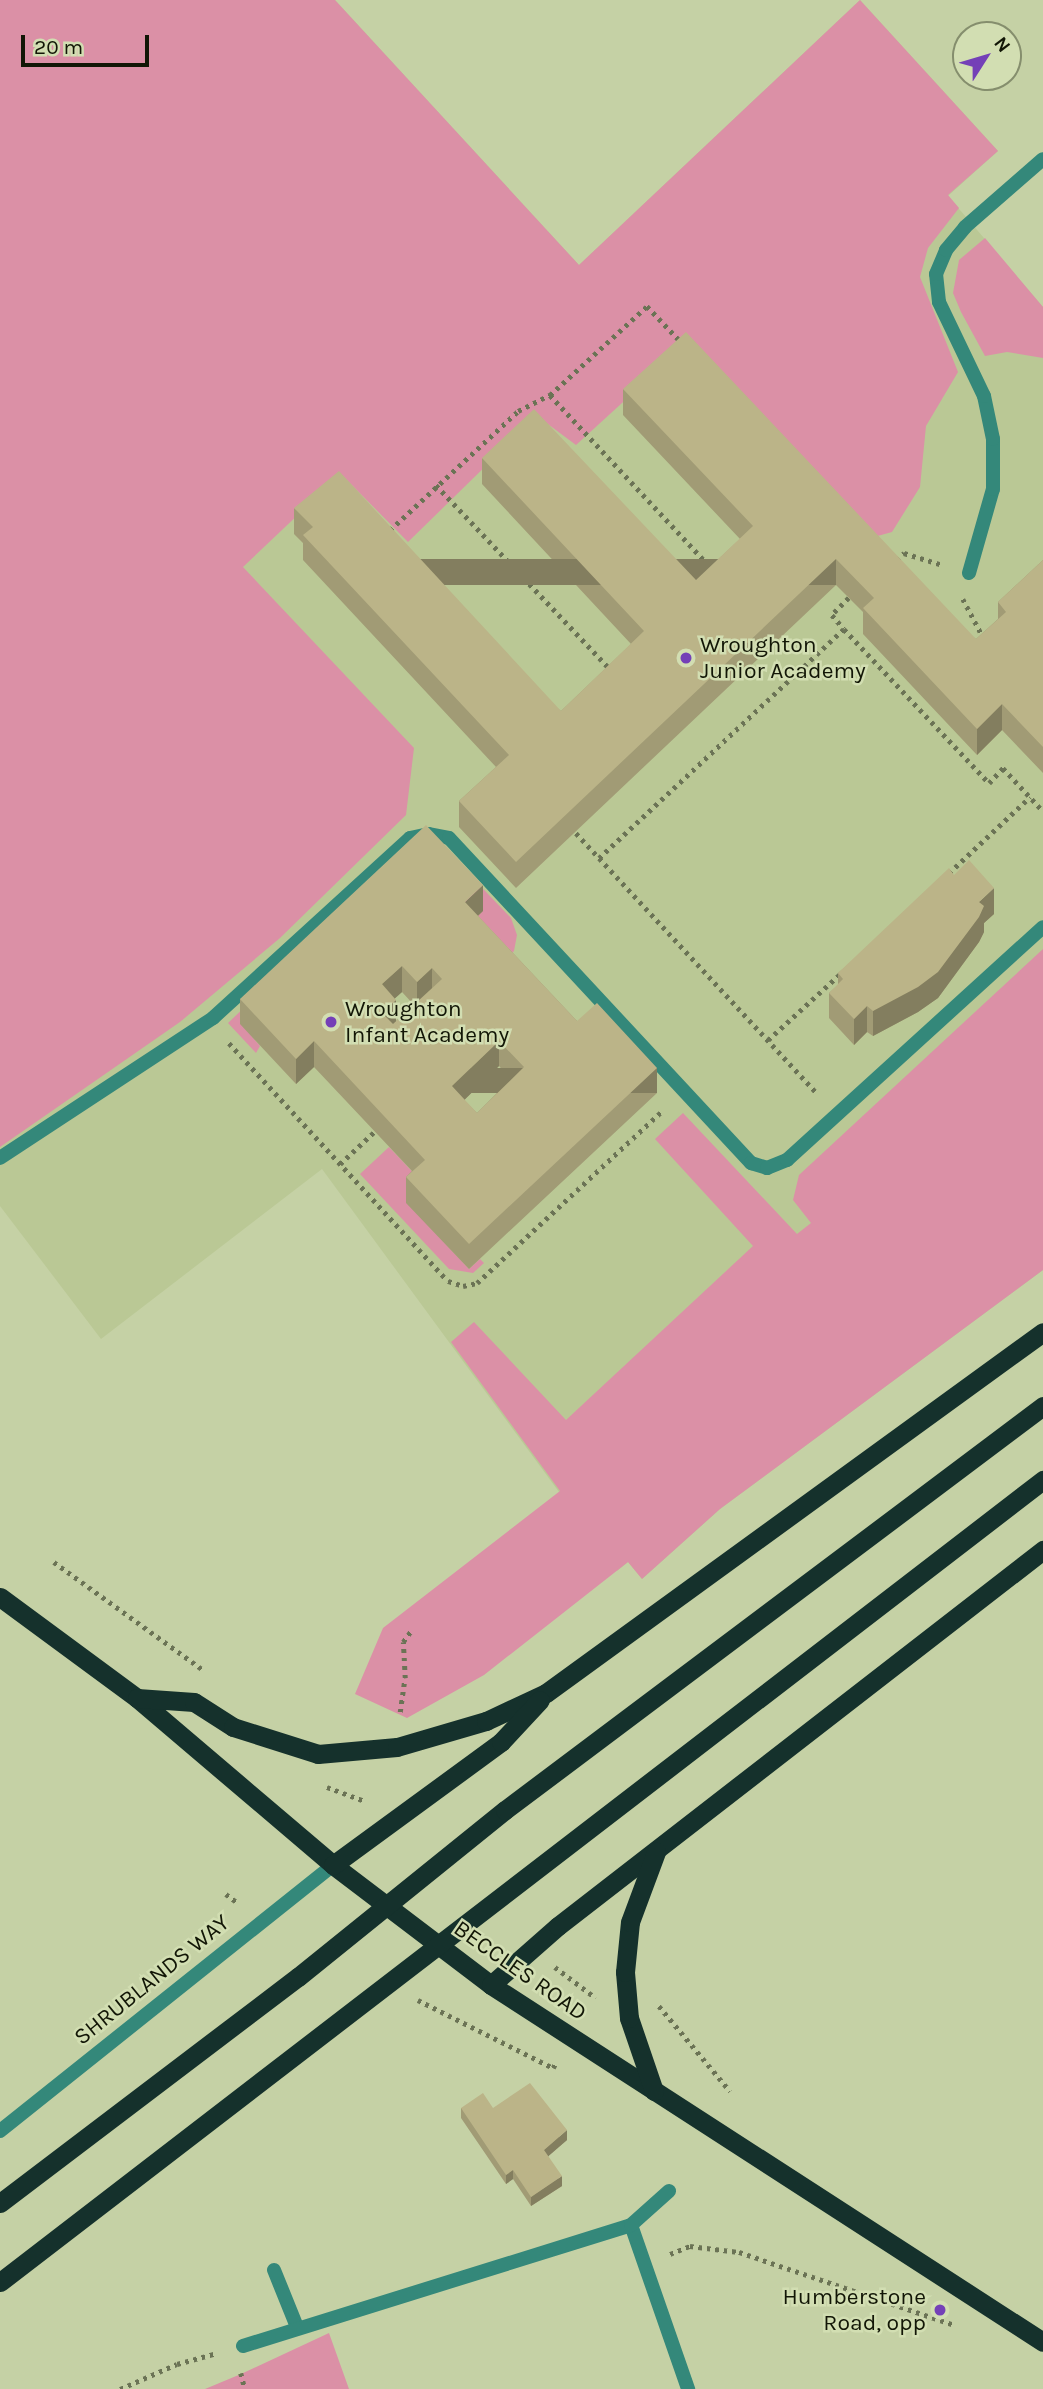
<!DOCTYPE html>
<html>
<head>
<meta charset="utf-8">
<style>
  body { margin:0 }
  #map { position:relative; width:1043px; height:2389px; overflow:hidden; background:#c5d1a5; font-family:Karla,sans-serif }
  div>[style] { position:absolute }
  .built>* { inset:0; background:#bac895 }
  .green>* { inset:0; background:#db90a6 }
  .path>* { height:4.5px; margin-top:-2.25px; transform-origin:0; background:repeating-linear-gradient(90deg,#6b7355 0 3.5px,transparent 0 8.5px) }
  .service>* { height:14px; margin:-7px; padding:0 7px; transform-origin:7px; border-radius:7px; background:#34887a }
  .minor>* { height:14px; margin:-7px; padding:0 7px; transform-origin:7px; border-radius:7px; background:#34887a }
  .tertiary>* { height:14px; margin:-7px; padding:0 7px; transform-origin:7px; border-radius:7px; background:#34887a }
  .trunk>* { height:19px; margin:-9.5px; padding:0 9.5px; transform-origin:9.5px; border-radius:9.5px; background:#15312c }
  .wall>* { inset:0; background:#a19b75 }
  .shaded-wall>* { inset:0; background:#837e5f; transform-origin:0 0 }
  .building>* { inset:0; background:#bbb488 }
  .dots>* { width:19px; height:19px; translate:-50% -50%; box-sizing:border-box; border:4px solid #d2deb2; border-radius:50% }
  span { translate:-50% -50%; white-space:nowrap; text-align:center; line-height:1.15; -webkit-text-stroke:5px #d2deb2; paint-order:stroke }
  .poi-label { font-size:23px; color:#121606 }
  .left { translate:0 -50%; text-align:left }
  .right { translate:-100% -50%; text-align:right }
  .street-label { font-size:23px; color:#121606 }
  .north { position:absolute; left:952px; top:21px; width:70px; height:70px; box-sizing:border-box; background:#d2deb2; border:2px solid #858e6d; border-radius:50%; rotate:53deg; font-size:19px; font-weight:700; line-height:28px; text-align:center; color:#121606 }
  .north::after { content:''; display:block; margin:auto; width:24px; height:32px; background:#7440b7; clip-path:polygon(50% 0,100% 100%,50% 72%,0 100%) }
  .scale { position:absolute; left:21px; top:35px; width:128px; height:32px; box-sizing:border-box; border:4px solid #121606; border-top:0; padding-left:9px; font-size:21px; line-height:24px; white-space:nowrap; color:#121606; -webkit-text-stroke:5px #d2deb2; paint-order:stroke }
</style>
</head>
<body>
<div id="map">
  <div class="built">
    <i style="clip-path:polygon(0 0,335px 0,579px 265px,860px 0,998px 151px,948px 196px,1043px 307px,1043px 1270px,720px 1509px,642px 1579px,628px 1562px,617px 1571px,322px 1169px,101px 1339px,0 1206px)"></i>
  </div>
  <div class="green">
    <i style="clip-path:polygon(0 0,335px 0,579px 265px,860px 0,998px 151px,948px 195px,959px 208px,928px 248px,920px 277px,958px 372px,926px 426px,920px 487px,892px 532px,874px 537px,690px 341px,576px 445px,537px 416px,408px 542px,341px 474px,243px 567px,414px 748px,406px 815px,280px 938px,180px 1022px,0 1147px)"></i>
    <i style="clip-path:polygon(985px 238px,1043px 307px,1043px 358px,1007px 352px,985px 356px,961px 312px,953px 293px,959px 260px)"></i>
    <i style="clip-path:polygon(444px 848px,511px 918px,517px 935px,514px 951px,500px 965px,465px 927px,483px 910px,241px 1024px,260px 1046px,256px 1053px,228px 1023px,393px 866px)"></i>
    <i style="clip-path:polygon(1043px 949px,1043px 1270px,720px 1509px,642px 1579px,628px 1562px,484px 1675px,407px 1718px,355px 1694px,383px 1628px,560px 1491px,451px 1342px,474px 1322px,566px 1420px,753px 1246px,655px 1139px,683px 1113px,797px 1234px,811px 1223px,793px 1200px,799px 1175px)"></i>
    <i style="clip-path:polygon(389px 1147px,425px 1185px,407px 1203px,469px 1269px,480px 1259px,484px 1263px,473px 1273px,449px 1269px,360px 1174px)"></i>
    <i style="clip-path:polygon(329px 2333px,349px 2389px,205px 2389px,241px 2374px)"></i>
  </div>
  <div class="path">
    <i style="left:550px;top:395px;width:241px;rotate:47deg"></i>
    <i style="left:436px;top:485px;width:255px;rotate:46.6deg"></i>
    <i style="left:390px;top:530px;width:175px;rotate:-42.9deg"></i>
    <i style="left:518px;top:411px;width:36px;rotate:-27deg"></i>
    <i style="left:550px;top:395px;width:132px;rotate:-42.5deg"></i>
    <i style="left:647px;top:306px;width:51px;rotate:46.6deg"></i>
    <i style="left:897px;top:560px;width:10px;rotate:-45deg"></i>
    <i style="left:904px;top:553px;width:41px;rotate:17.1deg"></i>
    <i style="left:849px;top:598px;width:24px;rotate:135deg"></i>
    <i style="left:832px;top:615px;width:18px;rotate:49deg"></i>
    <i style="left:844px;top:629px;width:212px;rotate:46.7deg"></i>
    <i style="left:989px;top:783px;width:21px;rotate:-47deg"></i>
    <i style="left:1003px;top:768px;width:59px;rotate:47.1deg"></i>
    <i style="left:963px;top:599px;width:43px;rotate:62.2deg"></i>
    <i style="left:576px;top:833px;width:355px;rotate:47.2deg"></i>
    <i style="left:599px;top:858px;width:335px;rotate:-43.1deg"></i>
    <i style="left:949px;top:873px;width:111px;rotate:-43.2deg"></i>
    <i style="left:768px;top:1040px;width:98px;rotate:-42.5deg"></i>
    <i style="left:229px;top:1043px;width:323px;rotate:47.4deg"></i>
    <i style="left:448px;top:1281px;width:16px;rotate:18deg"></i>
    <i style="left:463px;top:1286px;width:14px;rotate:-12deg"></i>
    <i style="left:477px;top:1283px;width:254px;rotate:-42.9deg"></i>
    <i style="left:340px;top:1164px;width:47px;rotate:-43.3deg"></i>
    <i style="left:54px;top:1562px;width:184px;rotate:35.9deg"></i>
    <i style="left:400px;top:1712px;width:34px;rotate:-82deg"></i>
    <i style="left:405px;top:1678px;width:36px;rotate:-93deg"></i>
    <i style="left:403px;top:1642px;width:14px;rotate:-54deg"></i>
    <i style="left:327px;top:1787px;width:40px;rotate:20.2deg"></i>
    <i style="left:226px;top:1894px;width:15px;rotate:37deg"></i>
    <i style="left:555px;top:1967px;width:51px;rotate:37.1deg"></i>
    <i style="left:418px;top:2000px;width:151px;rotate:26.7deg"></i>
    <i style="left:553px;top:2068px;width:4px;rotate:-63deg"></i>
    <i style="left:659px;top:2006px;width:111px;rotate:50.1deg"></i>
    <i style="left:670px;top:2254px;width:22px;rotate:-22deg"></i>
    <i style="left:690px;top:2246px;width:49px;rotate:7deg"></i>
    <i style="left:739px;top:2252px;width:228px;rotate:18.7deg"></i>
    <i style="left:241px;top:2373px;width:16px;rotate:76deg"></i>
    <i style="left:120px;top:2389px;width:62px;rotate:-23.7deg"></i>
    <i style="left:177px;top:2364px;width:41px;rotate:-15.4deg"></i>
  </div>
  <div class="service">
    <i style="left:969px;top:573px;width:87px;rotate:-74.1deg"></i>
    <i style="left:993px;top:489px;width:50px;rotate:-90deg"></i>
    <i style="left:993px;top:439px;width:44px;rotate:-101.8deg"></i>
    <i style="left:984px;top:396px;width:104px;rotate:-115.6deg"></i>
    <i style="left:939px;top:302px;width:28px;rotate:-96deg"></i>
    <i style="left:936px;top:274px;width:26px;rotate:-67deg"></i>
    <i style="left:946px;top:250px;width:30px;rotate:-50deg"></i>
    <i style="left:965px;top:227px;width:103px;rotate:-41.1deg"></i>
    <i style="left:0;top:1158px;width:255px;rotate:-33.3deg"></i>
    <i style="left:213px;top:1018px;width:267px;rotate:-42.4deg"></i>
    <i style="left:410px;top:838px;width:19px;rotate:-12deg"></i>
    <i style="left:429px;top:834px;width:20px;rotate:11deg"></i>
    <i style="left:449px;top:838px;width:444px;rotate:47.1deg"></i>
    <i style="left:751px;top:1163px;width:17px;rotate:17deg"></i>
    <i style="left:767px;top:1168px;width:22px;rotate:-22deg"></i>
    <i style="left:787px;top:1160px;width:346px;rotate:-42.3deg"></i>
  </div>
  <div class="minor">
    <i style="left:631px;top:2225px;width:174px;rotate:70.8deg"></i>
    <i style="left:274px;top:2270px;width:61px;rotate:68deg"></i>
    <i style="left:243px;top:2346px;width:406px;rotate:-17.3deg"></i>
    <i style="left:631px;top:2225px;width:51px;rotate:-41.8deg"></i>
  </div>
  <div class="tertiary">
    <i style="left:0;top:2131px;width:426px;rotate:-38.6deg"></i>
  </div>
  <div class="trunk">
    <i style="left:0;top:1597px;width:170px;rotate:36.4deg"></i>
    <i style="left:137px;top:1698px;width:257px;rotate:40.4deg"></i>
    <i style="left:333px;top:1865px;width:198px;rotate:37.2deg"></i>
    <i style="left:491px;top:1985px;width:657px;rotate:32.89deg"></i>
    <i style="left:137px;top:1698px;width:57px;rotate:4deg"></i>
    <i style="left:194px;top:1702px;width:46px;rotate:32.7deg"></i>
    <i style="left:233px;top:1727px;width:89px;rotate:17.6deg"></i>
    <i style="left:318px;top:1754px;width:79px;rotate:-5.1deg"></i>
    <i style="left:397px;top:1747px;width:93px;rotate:-16.3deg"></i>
    <i style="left:486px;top:1721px;width:66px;rotate:-25deg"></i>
    <i style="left:546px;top:1693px;width:614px;rotate:-35.99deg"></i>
    <i style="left:333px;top:1865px;width:208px;rotate:-36.2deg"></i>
    <i style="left:501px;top:1742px;width:57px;rotate:-47.1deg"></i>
    <i style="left:491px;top:1985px;width:89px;rotate:-41.4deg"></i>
    <i style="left:558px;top:1926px;width:614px;rotate:-37.78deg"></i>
    <i style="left:654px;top:2091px;width:77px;rotate:-108.9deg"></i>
    <i style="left:629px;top:2018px;width:46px;rotate:-95deg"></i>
    <i style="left:625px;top:1972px;width:50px;rotate:-84.3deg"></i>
    <i style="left:630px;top:1922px;width:75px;rotate:-69.6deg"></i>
    <i style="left:0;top:2203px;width:374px;rotate:-37.2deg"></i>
    <i style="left:298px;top:1977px;width:266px;rotate:-38.9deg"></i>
    <i style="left:505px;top:1810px;width:673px;rotate:-36.9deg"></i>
    <i style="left:0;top:2282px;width:1316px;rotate:-37.56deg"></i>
  </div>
  <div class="wall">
    <i style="clip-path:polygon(623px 389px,976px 639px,998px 619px,998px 602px,1043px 560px,1043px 773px,1002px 730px,977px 755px,863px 634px,863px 612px,836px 585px,516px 888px,459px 827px,459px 801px,496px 767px,303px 560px,303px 543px,294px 534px,294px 508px,561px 711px,631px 644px,482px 484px,482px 458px,696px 580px,740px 539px,623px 415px)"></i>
    <i style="clip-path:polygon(954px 875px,994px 914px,984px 923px,984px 932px,979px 942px,938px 998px,918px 1012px,873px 1036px,867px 1032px,854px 1045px,829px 1018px,829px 993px,838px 985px,838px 973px)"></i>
    <i style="clip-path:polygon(evenodd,483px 911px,478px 916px,577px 1021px,657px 1093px,469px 1269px,406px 1203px,406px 1177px,412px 1171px,314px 1067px,296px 1084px,240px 1024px,240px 999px,483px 911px,402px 992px,414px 1005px,396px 1021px,395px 998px,402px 992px,483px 911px,499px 1066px,511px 1079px,477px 1113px,464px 1100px,499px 1066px)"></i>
    <i style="clip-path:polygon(461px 2108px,493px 2108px,567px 2140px,548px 2156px,562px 2186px,531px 2206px,513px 2179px,506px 2184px,461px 2118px)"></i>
  </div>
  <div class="shaded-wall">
    <i style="left:836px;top:559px;width:26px;height:441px;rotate:90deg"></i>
    <i style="clip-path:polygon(1002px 704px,1002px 730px,977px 755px,977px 729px)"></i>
    <i style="clip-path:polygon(483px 885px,483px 911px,465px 927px,465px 902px)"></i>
    <i style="clip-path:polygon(994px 888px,994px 914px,984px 923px,984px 932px,979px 942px,938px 998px,918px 1012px,873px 1036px,873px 1011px,979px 902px)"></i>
    <i style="clip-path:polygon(402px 966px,402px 992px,382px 1010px,382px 984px)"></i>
    <i style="clip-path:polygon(432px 968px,432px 994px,417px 1008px,417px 982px)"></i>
    <i style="clip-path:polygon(396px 1000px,396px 1025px,382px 1038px,382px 1013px)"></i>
    <i style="clip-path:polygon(867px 1006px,867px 1032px,854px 1045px,854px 1019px)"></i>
    <i style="clip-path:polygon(314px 1041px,314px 1067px,296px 1084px,296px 1059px)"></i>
    <i style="clip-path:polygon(499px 1041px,499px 1066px,452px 1112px,452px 1086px)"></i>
    <i style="left:657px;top:1068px;width:25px;height:258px;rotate:90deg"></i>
    <i style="clip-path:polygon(567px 2130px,567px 2140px,544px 2160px,544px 2150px)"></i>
    <i style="clip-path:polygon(513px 2170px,513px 2179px,506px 2184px,506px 2175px)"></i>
    <i style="clip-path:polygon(562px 2176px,562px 2186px,531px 2206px,531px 2197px)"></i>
  </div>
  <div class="building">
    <i style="clip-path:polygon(686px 332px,976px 639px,1006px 612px,998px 602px,1043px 560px,1043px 747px,1002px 704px,977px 729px,863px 608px,874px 598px,836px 559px,516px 862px,459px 801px,509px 755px,303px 535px,313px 527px,294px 508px,339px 471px,561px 711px,644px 631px,482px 458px,534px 409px,696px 580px,753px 526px,623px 389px)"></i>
    <i style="clip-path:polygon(evenodd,426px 825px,483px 885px,465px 902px,577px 1021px,597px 1003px,657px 1068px,469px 1244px,406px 1177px,425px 1160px,314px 1041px,296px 1059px,240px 999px,426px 825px,402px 966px,417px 982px,432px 968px,442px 979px,393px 1024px,382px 1013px,396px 1000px,382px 984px,402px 966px,426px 825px,499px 1041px,524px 1067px,477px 1113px,452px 1086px,499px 1041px)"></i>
    <i style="clip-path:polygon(969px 860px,994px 888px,979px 902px,984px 906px,979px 917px,938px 972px,918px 987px,873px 1011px,867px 1006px,854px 1019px,829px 993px,843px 979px,838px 973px,949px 868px,954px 875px)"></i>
    <i style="clip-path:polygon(530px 2083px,567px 2130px,544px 2150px,562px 2176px,531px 2197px,513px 2170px,506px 2175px,461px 2108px,483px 2093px,493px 2108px)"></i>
  </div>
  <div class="dots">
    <i style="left:686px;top:658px;background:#7440b7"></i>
    <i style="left:331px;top:1022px;background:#7440b7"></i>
    <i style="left:940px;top:2310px;background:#7440b7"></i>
  </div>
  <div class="poi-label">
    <span class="left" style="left:700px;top:658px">Wroughton<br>Junior Academy</span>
    <span class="left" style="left:345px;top:1022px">Wroughton<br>Infant Academy</span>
    <span class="right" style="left:926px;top:2310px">Humberstone<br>Road, opp</span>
  </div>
  <div class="street-label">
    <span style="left:520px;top:1971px;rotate:35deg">BECCLES ROAD</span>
    <span style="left:152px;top:1980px;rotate:-39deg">SHRUBLANDS WAY</span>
  </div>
  <div class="north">N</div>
  <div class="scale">20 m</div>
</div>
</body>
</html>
